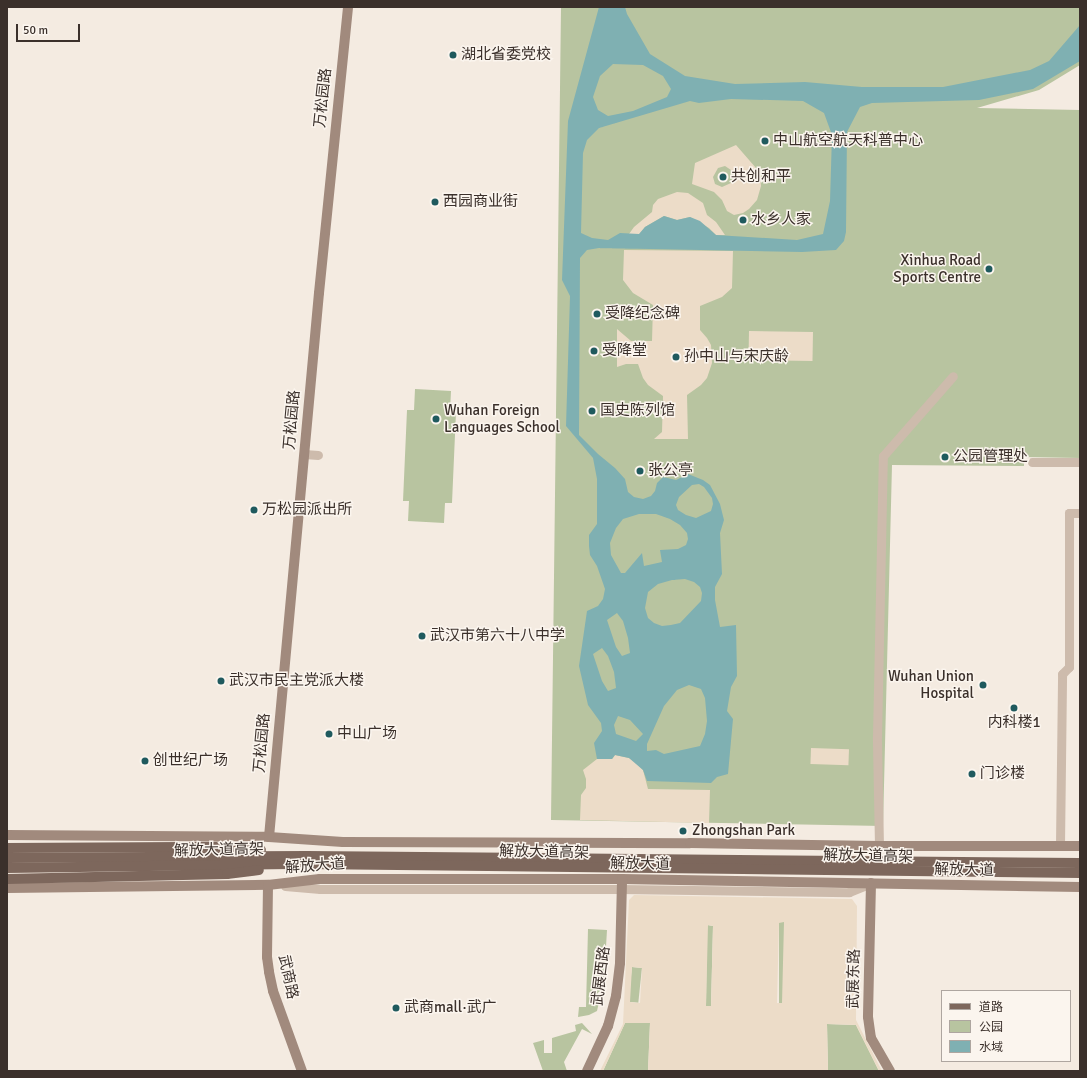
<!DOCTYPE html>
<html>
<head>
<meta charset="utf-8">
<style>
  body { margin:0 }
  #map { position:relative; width:1087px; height:1078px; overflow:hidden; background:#f4ebe1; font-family:Signika,"Noto Sans SC",sans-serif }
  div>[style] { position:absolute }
  .green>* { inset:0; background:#b8c4a0; transform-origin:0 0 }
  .plaza>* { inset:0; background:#ecdcc8; transform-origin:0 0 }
  .water>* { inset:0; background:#7fb0b2 }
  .street>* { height:9px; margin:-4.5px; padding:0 4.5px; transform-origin:4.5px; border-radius:4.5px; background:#cdbbac }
  .secondary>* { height:10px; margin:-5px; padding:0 5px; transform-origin:5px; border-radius:5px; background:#a18a7d }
  .primary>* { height:10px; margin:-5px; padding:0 5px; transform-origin:5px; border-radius:5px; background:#7d675c }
  .dots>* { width:11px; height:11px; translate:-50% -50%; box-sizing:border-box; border:2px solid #fbf5ee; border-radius:50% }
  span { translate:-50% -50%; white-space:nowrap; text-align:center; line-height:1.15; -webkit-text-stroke:3px #fbf5ee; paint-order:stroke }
  .poi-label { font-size:15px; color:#3b302b }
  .left { translate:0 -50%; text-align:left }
  .right { translate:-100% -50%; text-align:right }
  .street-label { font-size:15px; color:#3b302b }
  .frame { position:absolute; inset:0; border:8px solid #3b302b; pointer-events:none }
  .legend { position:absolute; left:941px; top:990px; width:130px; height:72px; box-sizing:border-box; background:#fbf5ee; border:1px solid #aea6a0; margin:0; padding:5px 7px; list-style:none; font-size:12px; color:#3b302b }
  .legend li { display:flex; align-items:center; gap:8px; height:20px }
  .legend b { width:20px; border:1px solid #aea6a0 }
  .scale { position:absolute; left:16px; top:24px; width:64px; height:18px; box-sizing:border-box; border:2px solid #3b302b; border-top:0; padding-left:5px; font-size:12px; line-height:14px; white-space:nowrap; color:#3b302b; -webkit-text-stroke:3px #fbf5ee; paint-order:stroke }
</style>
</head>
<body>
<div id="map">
  <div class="green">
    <i style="clip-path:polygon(561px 7px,1080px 7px,1080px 65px,1039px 90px,977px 108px,1080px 110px,1080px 458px,1024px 457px,1024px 466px,892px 465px,883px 826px,551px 820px)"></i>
    <i style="clip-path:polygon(415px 389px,451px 391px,450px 412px,456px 412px,452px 503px,445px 503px,444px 523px,408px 521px,409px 501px,403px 501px,407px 410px,414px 410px)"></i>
    <i style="left:779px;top:922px;width:5px;height:81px"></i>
    <i style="clip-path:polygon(707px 925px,713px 926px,711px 1006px,706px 1006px)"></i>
    <i style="clip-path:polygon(588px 929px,607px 930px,604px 980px,597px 1011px,589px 1015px,578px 1017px,579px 1007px,586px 1007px)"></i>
    <i style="left:632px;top:967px;width:10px;height:35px;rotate:6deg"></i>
    <i style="clip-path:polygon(582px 1023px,592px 1034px,582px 1029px,564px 1062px,567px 1071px,543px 1071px,533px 1043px,544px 1040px,544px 1053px,552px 1053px,552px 1038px,576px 1031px,575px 1025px)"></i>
    <i style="clip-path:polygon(625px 1023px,650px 1023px,648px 1071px,603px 1071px)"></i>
    <i style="clip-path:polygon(827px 1024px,856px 1025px,879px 1071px,828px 1071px)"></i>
  </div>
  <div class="plaza">
    <i style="clip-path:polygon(evenodd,736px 145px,756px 168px,760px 175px,761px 186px,757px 200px,749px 209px,743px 213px,734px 215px,727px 211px,722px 200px,714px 192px,692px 184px,695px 163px,736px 145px,725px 166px,731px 170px,734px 176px,731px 183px,722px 187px,715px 184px,713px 177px,718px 168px,725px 166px)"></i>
    <i style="clip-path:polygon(677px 192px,688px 193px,703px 203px,707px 215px,716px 222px,725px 235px,716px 235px,709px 228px,690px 217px,677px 220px,664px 216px,645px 227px,639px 235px,629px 234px,634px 227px,652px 212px,653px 205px,658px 199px)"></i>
    <i style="clip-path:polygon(624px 250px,733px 251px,732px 288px,722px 297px,700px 306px,700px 330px,707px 338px,711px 345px,712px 363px,707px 378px,701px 385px,687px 395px,688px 439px,654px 439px,662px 432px,663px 396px,648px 385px,643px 378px,638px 364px,626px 364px,617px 367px,617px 329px,631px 341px,652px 341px,653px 305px,633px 293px,623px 280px)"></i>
    <i style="left:749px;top:331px;width:64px;height:29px;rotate:1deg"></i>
    <i style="left:811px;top:748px;width:38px;height:16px;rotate:2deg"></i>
    <i style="clip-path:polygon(615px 755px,629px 758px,635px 762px,643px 770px,648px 789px,710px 790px,709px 823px,580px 820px,581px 795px,586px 788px,586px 779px,583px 770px,597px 759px,612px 759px)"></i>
    <i style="clip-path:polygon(evenodd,634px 895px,852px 899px,857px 906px,856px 1020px,882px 1071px,879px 1071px,856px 1025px,827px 1024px,828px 1071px,648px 1071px,650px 1023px,625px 1023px,603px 1071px,600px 1071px,623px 1024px,629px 900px,634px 895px,784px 922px,782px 1003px,777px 1003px,779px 923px,784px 922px,634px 895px,708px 925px,713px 926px,711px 1006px,706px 1006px,708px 925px,634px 895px,632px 967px,642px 968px,640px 1003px,630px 1002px,632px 967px)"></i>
  </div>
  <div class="water">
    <i style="clip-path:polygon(evenodd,599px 7px,625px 7px,627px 14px,650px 54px,685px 76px,735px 84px,805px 82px,862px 87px,943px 87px,1030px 70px,1049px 61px,1080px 25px,1080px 61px,1033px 89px,979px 100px,872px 103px,860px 107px,847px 132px,846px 232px,844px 241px,836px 250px,802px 252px,599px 248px,587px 250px,580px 258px,579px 435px,598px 454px,615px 468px,625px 479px,628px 492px,634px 497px,643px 499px,651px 496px,655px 491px,657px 483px,663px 477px,676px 480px,688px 474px,703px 480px,710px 485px,720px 504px,724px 520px,720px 533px,722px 574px,715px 587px,715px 600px,720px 627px,736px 625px,737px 676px,731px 687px,727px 711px,733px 719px,728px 774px,717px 777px,711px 783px,647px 781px,643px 770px,629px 758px,615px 755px,612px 759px,597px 759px,594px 743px,602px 731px,601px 723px,588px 705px,579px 666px,587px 611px,598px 606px,603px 599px,605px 589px,597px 566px,590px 555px,589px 546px,589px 535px,597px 524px,597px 479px,593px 458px,566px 426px,570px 296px,562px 280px,568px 121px,599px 7px,613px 64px,643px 65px,663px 76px,671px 89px,667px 97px,633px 111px,608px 116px,598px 110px,593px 97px,600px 76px,613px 64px,599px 7px,731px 99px,803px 101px,824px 113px,832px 135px,830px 201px,823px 234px,797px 240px,716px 235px,700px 221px,690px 217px,677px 220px,664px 216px,645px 227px,639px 234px,620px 233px,608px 240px,592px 238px,581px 233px,583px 153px,587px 140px,599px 128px,690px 101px,699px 103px,731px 99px,599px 7px,699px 484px,704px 487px,712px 498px,713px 504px,711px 511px,696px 518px,686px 515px,678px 510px,676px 505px,679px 497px,692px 485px,699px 484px,599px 7px,639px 514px,656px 514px,670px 519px,680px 525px,687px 533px,688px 539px,686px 545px,678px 549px,660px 550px,662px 562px,644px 566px,642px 553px,625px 573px,621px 573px,611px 555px,610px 543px,616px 528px,623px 519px,639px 514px,599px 7px,685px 579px,694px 582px,700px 587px,702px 593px,701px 601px,680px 623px,671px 625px,662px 626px,654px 623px,648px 618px,645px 608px,648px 592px,658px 584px,672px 580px,685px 579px,599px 7px,617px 613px,623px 621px,628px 638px,630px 653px,622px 656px,616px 647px,607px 620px,617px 613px,599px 7px,602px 648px,608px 656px,614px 672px,616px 688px,608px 691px,602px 681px,593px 654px,602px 648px,599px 7px,689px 685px,701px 689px,705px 698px,707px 721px,705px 734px,700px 746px,664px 754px,656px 750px,647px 751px,647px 744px,664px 706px,677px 690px,689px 685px,599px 7px,618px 716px,630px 720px,643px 734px,636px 741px,616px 734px,614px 725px,618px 716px)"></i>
  </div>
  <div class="street">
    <i style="left:304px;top:454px;width:14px;rotate:4deg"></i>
    <i style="left:1032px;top:462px;width:48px"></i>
    <i style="left:1060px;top:845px;width:171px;rotate:-89.3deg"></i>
    <i style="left:1062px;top:674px;width:10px;rotate:-45deg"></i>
    <i style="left:1069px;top:667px;width:154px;rotate:-90deg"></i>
    <i style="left:1069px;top:513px;width:11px"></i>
    <i style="left:879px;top:846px;width:109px;rotate:-91.1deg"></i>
    <i style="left:877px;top:737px;width:281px;rotate:-88.8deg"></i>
    <i style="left:883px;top:456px;width:106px;rotate:-48.8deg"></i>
    <i style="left:285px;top:886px;width:35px;rotate:5deg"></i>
    <i style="left:320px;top:889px;width:301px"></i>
    <i style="left:621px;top:889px;width:228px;rotate:0.8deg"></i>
    <i style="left:849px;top:892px;width:22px;rotate:-22deg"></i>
  </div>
  <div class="secondary">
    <i style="left:7px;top:835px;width:262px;rotate:0.4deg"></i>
    <i style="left:269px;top:837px;width:74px;rotate:3.9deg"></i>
    <i style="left:343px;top:842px;width:347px;rotate:0.2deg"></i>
    <i style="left:690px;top:843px;width:189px;rotate:0.9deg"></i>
    <i style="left:879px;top:846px;width:201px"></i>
    <i style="left:269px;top:837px;width:546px;rotate:-84.75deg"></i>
    <i style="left:319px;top:293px;width:287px;rotate:-84.2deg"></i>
    <i style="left:871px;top:883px;width:134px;rotate:91.3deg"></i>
    <i style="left:868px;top:1017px;width:21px;rotate:82deg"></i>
    <i style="left:871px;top:1038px;width:38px;rotate:60deg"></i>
    <i style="left:268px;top:885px;width:72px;rotate:90.8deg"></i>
    <i style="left:267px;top:957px;width:15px;rotate:82deg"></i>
    <i style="left:269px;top:972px;width:19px;rotate:78deg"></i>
    <i style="left:273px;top:991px;width:85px;rotate:70.1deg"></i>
    <i style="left:7px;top:888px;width:261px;rotate:-0.7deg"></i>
    <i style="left:268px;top:885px;width:52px;rotate:-6.6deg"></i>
    <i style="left:320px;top:879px;width:302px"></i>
    <i style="left:622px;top:879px;width:458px;rotate:1deg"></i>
    <i style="left:587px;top:1071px;width:50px;rotate:-65deg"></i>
    <i style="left:608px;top:1026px;width:31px;rotate:-75deg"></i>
    <i style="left:616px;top:996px;width:33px;rotate:-83deg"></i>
    <i style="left:620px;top:963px;width:84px;rotate:-88.6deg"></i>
  </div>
  <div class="primary">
    <i style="left:7px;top:848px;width:221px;rotate:-0.3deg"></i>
    <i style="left:228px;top:847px;width:33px;rotate:5deg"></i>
    <i style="left:7px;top:858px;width:300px;rotate:-0.4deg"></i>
    <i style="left:307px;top:856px;width:773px;rotate:0.52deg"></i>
    <i style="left:7px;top:868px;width:300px;rotate:-0.8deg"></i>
    <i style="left:307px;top:864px;width:773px;rotate:0.67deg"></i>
    <i style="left:7px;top:879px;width:220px;rotate:-1.3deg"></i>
    <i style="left:227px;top:874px;width:32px;rotate:-7deg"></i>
  </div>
  <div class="dots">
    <i style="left:453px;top:55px;background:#1f5a5e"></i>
    <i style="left:765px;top:141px;background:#1f5a5e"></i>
    <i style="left:723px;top:177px;background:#1f5a5e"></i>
    <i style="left:435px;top:202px;background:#1f5a5e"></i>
    <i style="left:743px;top:220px;background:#1f5a5e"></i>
    <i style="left:989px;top:269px;background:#1f5a5e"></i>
    <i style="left:597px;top:314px;background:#1f5a5e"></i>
    <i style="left:594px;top:351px;background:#1f5a5e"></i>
    <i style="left:676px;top:357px;background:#1f5a5e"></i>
    <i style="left:592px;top:411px;background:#1f5a5e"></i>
    <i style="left:436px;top:419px;background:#1f5a5e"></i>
    <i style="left:945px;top:457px;background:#1f5a5e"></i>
    <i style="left:640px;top:471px;background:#1f5a5e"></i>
    <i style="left:254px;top:510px;background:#1f5a5e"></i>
    <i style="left:422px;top:636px;background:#1f5a5e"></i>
    <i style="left:221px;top:681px;background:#1f5a5e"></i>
    <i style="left:983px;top:685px;background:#1f5a5e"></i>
    <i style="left:1014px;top:708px;background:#1f5a5e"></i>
    <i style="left:329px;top:734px;background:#1f5a5e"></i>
    <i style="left:145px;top:761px;background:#1f5a5e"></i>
    <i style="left:972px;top:774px;background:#1f5a5e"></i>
    <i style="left:683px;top:831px;background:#1f5a5e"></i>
    <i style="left:396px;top:1008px;background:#1f5a5e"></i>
  </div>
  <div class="poi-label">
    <span class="left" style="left:461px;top:55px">湖北省委党校</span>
    <span class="left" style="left:773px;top:141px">中山航空航天科普中心</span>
    <span class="left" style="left:731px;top:177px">共创和平</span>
    <span class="left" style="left:443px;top:202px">西园商业街</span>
    <span class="left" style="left:751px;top:220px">水乡人家</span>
    <span class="right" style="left:981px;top:269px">Xinhua Road<br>Sports Centre</span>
    <span class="left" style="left:605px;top:314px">受降纪念碑</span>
    <span class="left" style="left:602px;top:351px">受降堂</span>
    <span class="left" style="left:684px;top:357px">孙中山与宋庆龄</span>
    <span class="left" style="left:444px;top:419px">Wuhan Foreign<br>Languages School</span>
    <span class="left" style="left:600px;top:411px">国史陈列馆</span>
    <span class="left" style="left:953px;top:457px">公园管理处</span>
    <span class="left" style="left:648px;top:471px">张公亭</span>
    <span class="left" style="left:262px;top:510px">万松园派出所</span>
    <span class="left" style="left:430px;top:636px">武汉市第六十八中学</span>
    <span class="right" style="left:974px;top:685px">Wuhan Union<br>Hospital</span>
    <span class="left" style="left:229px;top:681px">武汉市民主党派大楼</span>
    <span style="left:1014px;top:723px">内科楼1</span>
    <span class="left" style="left:337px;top:734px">中山广场</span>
    <span class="left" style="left:153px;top:761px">创世纪广场</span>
    <span class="left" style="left:980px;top:774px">门诊楼</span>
    <span class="left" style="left:692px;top:831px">Zhongshan Park</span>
    <span class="left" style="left:404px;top:1008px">武商mall·武广</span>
  </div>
  <div class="street-label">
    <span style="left:323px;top:98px;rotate:-84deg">万松园路</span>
    <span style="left:292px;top:420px;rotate:-85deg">万松园路</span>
    <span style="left:262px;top:743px;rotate:-85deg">万松园路</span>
    <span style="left:219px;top:850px;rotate:-1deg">解放大道高架</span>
    <span style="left:544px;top:852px;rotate:1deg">解放大道高架</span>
    <span style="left:868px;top:856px;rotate:1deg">解放大道高架</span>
    <span style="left:640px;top:864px;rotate:1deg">解放大道</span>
    <span style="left:315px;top:866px;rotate:-4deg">解放大道</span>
    <span style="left:964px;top:870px;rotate:1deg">解放大道</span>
    <span style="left:601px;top:976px;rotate:-83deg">武展西路</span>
    <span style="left:288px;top:977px;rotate:78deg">武商路</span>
    <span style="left:854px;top:979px;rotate:-89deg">武展东路</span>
  </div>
  <div class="frame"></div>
  <ul class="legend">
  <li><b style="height:5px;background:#7d675c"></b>道路</li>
  <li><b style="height:11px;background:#b8c4a0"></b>公园</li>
  <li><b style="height:11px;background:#7fb0b2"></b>水域</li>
  </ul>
  <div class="scale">50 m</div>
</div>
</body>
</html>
